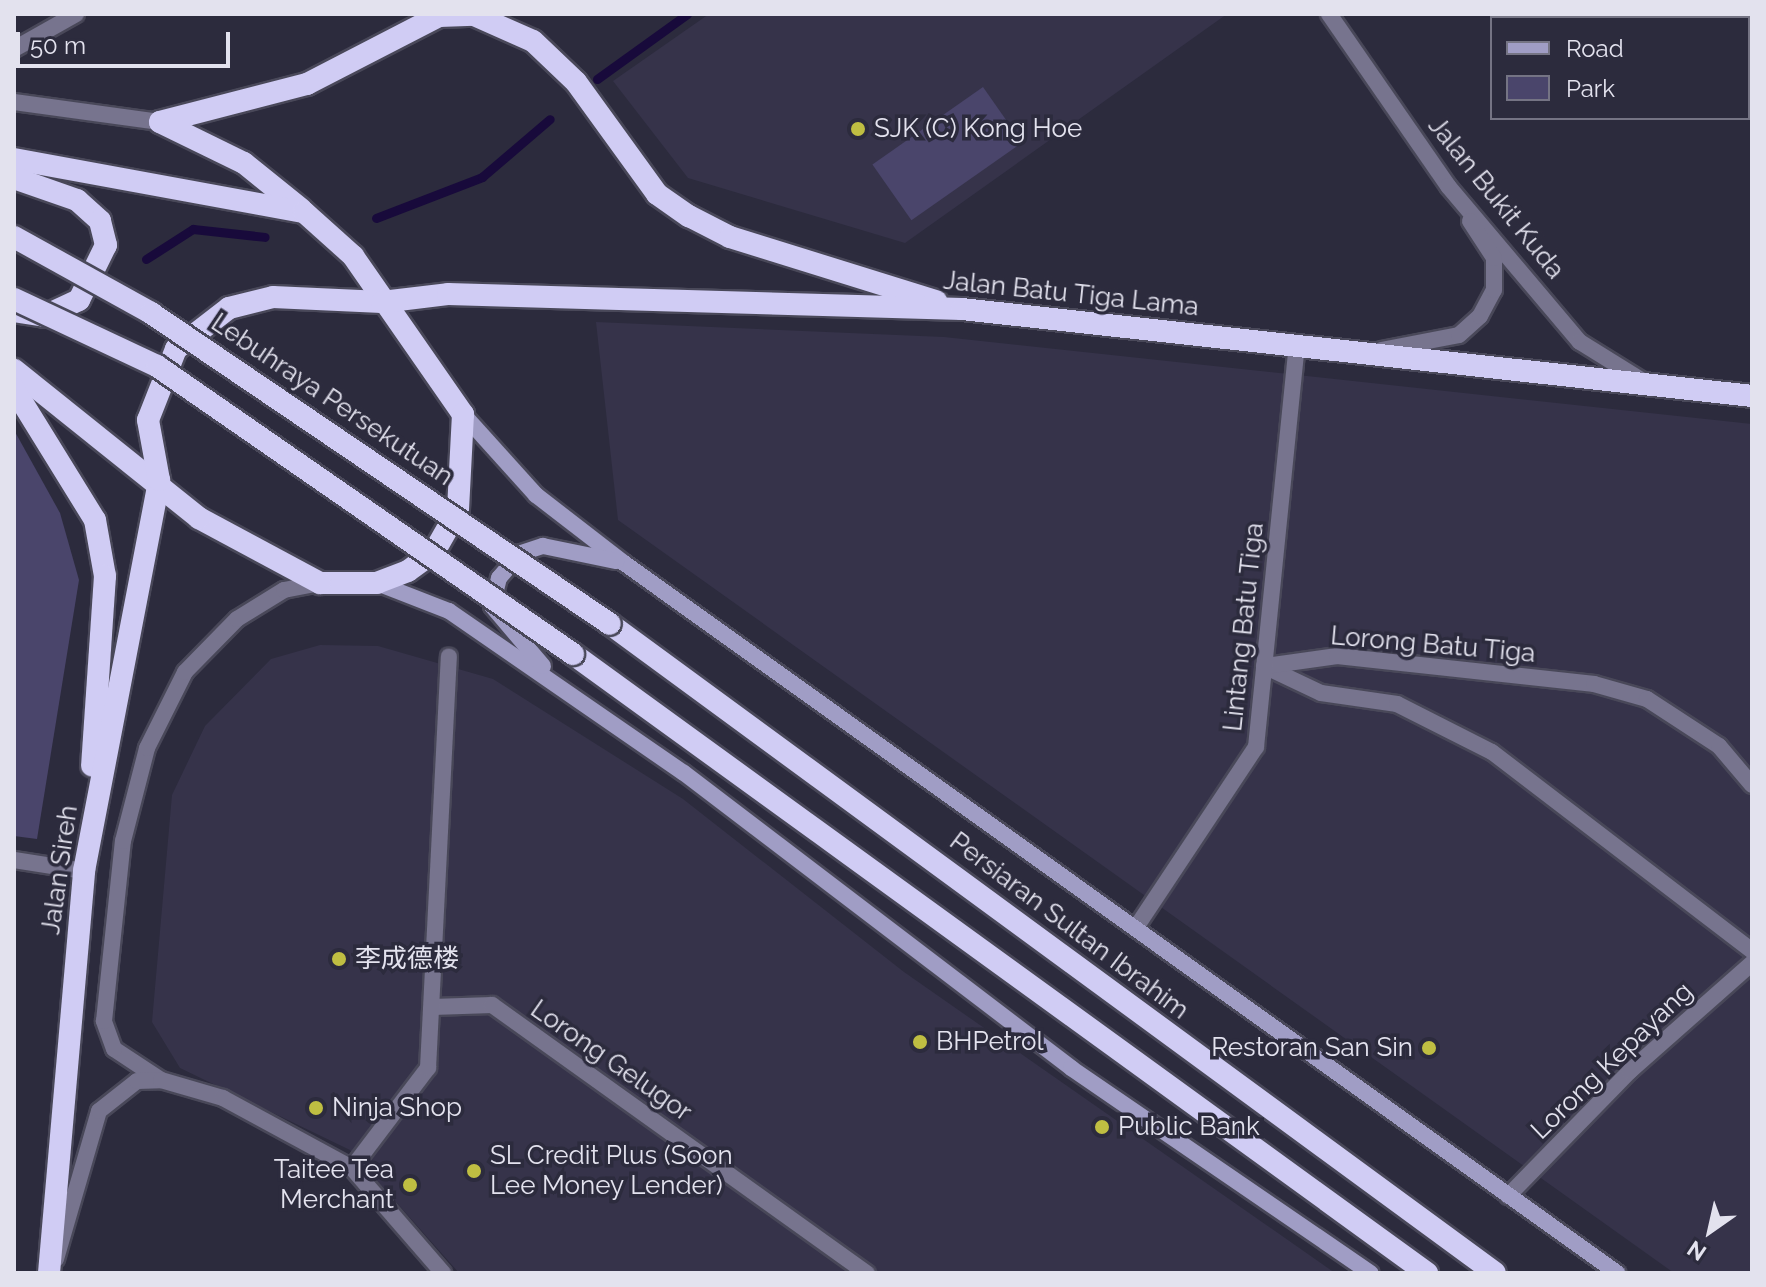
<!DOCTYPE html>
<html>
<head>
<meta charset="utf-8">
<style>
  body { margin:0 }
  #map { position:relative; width:1766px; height:1287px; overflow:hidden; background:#2c2b3d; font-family:Raleway,"Noto Sans SC",sans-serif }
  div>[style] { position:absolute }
  .built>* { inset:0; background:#36334a }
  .green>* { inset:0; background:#4a456b; transform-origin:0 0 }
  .stream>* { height:9px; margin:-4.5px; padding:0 4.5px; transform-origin:4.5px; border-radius:4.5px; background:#180a3b }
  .roads { filter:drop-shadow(2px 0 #494859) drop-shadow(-2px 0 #494859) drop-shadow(0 2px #494859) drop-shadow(0 -2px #494859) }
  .minor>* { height:16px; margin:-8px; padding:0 8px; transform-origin:8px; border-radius:8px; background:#77748e }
  .tertiary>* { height:16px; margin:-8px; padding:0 8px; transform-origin:8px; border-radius:8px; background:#77748e }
  .secondary>* { height:16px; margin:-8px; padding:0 8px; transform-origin:8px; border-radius:8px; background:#a09dc5 }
  .trunk>* { height:22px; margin:-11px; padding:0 11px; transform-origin:11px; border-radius:11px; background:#d0ccf4 }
  .bridges { filter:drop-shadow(2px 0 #494859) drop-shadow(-2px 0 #494859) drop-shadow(0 2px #494859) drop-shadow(0 -2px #494859) }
  .trunk-bridge>* { height:22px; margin:-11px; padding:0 11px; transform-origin:11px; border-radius:11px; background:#d0ccf4 }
  .dots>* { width:22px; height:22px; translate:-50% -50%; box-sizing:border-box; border:4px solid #2c2b3d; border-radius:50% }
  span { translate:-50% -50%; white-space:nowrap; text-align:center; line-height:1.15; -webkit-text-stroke:7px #2c2b3d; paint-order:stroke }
  .poi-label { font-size:26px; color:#e3e2ee }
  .left { translate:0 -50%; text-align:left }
  .right { translate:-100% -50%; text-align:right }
  .street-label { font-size:26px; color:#e3e2ee }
  .frame { position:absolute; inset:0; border:16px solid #e3e2ee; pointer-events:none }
  .legend { position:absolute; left:1490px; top:16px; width:260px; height:104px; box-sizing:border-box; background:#2c2b3d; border:2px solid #757484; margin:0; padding:10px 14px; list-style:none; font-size:24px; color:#e3e2ee }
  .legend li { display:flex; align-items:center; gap:16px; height:40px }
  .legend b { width:40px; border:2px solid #757484 }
  .north { position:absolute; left:1670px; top:1191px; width:80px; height:80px; -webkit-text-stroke:6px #2c2b3d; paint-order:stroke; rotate:214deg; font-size:22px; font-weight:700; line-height:32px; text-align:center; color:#e3e2ee }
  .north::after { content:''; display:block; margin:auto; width:28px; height:36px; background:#e3e2ee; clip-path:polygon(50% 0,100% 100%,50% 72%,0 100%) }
  .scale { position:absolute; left:16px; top:32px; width:214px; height:36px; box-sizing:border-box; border:4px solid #e3e2ee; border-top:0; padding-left:10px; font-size:24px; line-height:28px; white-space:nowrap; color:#e3e2ee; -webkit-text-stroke:6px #2c2b3d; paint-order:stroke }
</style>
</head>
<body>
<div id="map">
  <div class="built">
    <i style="clip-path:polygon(709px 14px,1227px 14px,905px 243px,688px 178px,613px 81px)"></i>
    <i style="clip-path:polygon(596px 322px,944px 337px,1752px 424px,1752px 1273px,1674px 1273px,618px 520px)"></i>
    <i style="clip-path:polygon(320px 645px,378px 646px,493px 679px,683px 799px,904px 972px,1335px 1273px,459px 1273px,350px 1150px,180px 1068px,152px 1022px,172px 795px,205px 726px,271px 659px)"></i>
  </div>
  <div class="green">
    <i style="left:983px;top:87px;width:68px;height:135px;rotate:55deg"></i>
    <i style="clip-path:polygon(14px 430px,60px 513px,79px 580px,37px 839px,14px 836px)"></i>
  </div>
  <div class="stream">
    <i style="left:597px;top:79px;width:111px;rotate:-35.8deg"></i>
    <i style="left:376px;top:218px;width:114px;rotate:-21.1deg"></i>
    <i style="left:482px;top:177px;width:89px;rotate:-40.5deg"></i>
    <i style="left:146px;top:259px;width:56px;rotate:-32.6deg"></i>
    <i style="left:193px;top:229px;width:72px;rotate:6.3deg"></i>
  </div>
  <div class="roads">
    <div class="minor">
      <i style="left:1693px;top:14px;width:4px;rotate:63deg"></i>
      <i style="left:1748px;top:30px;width:5px;rotate:-37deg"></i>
      <i style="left:14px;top:49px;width:71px;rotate:-29.4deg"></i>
      <i style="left:1748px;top:82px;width:5px;rotate:37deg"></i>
      <i style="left:14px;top:102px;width:147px;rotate:7.8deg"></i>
      <i style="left:1264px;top:666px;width:63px;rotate:25.3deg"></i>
      <i style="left:1321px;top:693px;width:77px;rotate:8.2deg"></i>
      <i style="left:1397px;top:704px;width:106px;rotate:26.8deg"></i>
      <i style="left:1492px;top:752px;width:327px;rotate:37.4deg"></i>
      <i style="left:1266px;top:666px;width:72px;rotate:-8deg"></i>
      <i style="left:1337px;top:656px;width:259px;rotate:6.2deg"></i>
      <i style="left:1594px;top:684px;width:55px;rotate:15.8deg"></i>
      <i style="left:1647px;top:699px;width:86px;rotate:33.1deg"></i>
      <i style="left:1719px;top:746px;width:51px;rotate:49.8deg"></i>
      <i style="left:1137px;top:926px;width:215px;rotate:-56.4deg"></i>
      <i style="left:1256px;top:747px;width:403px;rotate:-84.2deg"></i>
      <i style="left:433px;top:1007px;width:59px;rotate:-1.9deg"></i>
      <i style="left:492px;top:1005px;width:461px;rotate:35.6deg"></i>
      <i style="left:161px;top:1080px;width:56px;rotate:-146.6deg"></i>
      <i style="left:114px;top:1049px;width:30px;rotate:-110deg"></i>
      <i style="left:104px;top:1021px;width:181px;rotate:-84deg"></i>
      <i style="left:123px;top:841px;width:96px;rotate:-75.5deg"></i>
      <i style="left:147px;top:748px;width:85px;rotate:-63.4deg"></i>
      <i style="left:185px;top:672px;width:74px;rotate:-45.5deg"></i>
      <i style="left:237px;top:619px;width:55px;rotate:-31.7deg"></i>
      <i style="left:284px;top:590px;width:37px;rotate:-11deg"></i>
      <i style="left:352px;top:1168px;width:126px;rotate:-52.8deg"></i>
      <i style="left:428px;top:1068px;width:412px;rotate:-87.1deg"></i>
      <i style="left:1508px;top:1196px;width:175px;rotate:-45.7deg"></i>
      <i style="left:1630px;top:1071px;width:163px;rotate:-41.5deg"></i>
      <i style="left:56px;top:1259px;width:154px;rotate:-73.8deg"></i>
      <i style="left:99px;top:1111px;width:48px;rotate:-38.3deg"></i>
      <i style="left:137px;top:1081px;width:24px;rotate:-2deg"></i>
      <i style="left:161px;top:1080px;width:65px;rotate:16.2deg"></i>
      <i style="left:223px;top:1098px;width:147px;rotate:28.5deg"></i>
      <i style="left:352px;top:1168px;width:139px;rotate:49.1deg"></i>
    </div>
    <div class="tertiary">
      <i style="left:1329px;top:14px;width:209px;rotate:55.3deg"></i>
      <i style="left:1448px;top:186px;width:204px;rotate:49.8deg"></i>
      <i style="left:1580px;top:342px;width:74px;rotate:31.8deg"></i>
      <i style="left:1381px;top:350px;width:79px;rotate:-10.9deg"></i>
      <i style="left:1459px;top:335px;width:28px;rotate:-42deg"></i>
      <i style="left:1480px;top:316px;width:30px;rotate:-62deg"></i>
      <i style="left:1494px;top:290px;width:32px;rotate:-90deg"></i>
      <i style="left:1494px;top:258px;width:44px;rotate:-123deg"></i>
      <i style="left:14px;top:860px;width:71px;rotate:8.9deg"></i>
    </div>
    <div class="secondary">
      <i style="left:463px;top:414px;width:109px;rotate:48deg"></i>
      <i style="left:536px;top:495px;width:111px;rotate:37.7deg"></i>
      <i style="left:624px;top:563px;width:1221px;rotate:35.56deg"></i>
      <i style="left:377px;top:583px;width:77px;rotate:21.3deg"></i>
      <i style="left:449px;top:611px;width:285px;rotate:34.6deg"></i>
      <i style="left:684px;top:773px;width:487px;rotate:37.3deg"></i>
      <i style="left:1071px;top:1068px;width:363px;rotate:34.4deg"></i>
      <i style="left:543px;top:666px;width:79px;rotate:-130.4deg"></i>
      <i style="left:492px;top:606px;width:29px;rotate:-76deg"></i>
      <i style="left:499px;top:578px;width:33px;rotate:-49deg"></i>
      <i style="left:521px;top:553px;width:23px;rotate:-18deg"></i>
      <i style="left:543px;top:546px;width:75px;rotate:11.6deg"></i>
    </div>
    <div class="trunk">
      <i style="left:160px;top:122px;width:152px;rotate:-14.5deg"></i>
      <i style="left:307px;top:84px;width:148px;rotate:-27.3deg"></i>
      <i style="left:439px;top:16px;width:35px;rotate:-2deg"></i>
      <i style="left:474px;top:15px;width:64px;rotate:23.8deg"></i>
      <i style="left:533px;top:41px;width:59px;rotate:43.6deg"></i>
      <i style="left:576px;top:82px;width:138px;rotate:54.1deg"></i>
      <i style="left:657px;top:194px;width:39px;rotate:35deg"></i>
      <i style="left:689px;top:216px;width:46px;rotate:27.1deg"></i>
      <i style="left:730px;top:237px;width:216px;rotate:17.3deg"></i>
      <i style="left:160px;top:122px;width:93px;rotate:26deg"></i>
      <i style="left:244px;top:163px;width:73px;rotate:38.9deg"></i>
      <i style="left:14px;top:159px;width:295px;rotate:10.4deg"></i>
      <i style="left:304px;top:212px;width:66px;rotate:41.9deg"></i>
      <i style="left:353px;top:256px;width:193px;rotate:55.2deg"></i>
      <i style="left:463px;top:414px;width:96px;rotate:93deg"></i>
      <i style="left:458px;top:510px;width:48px;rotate:119.7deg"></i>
      <i style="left:434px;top:552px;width:32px;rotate:144deg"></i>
      <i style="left:408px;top:571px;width:33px;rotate:159deg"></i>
      <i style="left:377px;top:583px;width:57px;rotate:180deg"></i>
      <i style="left:320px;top:583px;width:137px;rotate:-151.8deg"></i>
      <i style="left:199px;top:518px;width:237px;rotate:-141.3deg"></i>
      <i style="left:14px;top:178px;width:67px;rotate:19.2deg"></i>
      <i style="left:77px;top:200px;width:31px;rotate:42deg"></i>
      <i style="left:100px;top:221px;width:25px;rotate:76deg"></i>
      <i style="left:106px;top:245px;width:61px;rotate:116.1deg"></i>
      <i style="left:79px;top:300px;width:38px;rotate:155deg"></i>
      <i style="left:45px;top:316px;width:31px;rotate:-171deg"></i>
      <i style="left:14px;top:389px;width:154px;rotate:58.3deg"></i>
      <i style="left:95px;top:520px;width:57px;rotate:79.9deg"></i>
      <i style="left:105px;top:576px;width:190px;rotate:93.9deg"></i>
      <i style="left:610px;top:624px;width:1097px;rotate:36.25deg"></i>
      <i style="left:573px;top:654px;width:1055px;rotate:35.94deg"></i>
      <i style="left:49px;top:1273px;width:404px;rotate:-85deg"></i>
      <i style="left:84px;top:871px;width:398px;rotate:-79.1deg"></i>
      <i style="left:159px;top:480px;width:61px;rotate:-100.4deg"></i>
      <i style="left:148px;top:420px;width:76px;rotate:-68.5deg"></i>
      <i style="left:176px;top:349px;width:67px;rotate:-37.7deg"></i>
      <i style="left:229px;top:308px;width:45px;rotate:-14deg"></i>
      <i style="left:273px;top:297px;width:109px;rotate:2.6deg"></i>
      <i style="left:382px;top:302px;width:66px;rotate:-6.9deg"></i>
      <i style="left:448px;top:294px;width:514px;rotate:1.67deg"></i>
      <i style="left:962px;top:309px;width:795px;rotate:6.28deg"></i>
    </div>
  </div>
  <div class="bridges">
    <div class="trunk-bridge">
      <i style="left:14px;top:237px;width:157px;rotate:29deg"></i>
      <i style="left:151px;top:313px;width:554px;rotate:34.12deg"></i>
      <i style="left:14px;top:299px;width:158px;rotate:25.1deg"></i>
      <i style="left:157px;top:366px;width:506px;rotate:34.7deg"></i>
    </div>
  </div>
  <div class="dots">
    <i style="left:858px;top:129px;background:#bfbe42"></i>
    <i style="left:339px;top:959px;background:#bfbe42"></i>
    <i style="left:920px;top:1042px;background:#bfbe42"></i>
    <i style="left:1429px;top:1048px;background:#bfbe42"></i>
    <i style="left:316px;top:1108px;background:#bfbe42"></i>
    <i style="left:1102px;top:1127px;background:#bfbe42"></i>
    <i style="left:474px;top:1171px;background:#bfbe42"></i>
    <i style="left:410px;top:1185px;background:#bfbe42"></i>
  </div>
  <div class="poi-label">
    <span class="left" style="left:874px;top:129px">SJK (C) Kong Hoe</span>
    <span class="left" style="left:355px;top:959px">李成德楼</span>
    <span class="left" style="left:936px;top:1042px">BHPetrol</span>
    <span class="right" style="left:1413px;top:1048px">Restoran San Sin</span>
    <span class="left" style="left:332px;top:1108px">Ninja Shop</span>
    <span class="left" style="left:1118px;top:1127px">Public Bank</span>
    <span class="left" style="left:490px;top:1171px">SL Credit Plus (Soon<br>Lee Money Lender)</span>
    <span class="right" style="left:394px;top:1185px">Taitee Tea<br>Merchant</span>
  </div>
  <div class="street-label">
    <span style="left:1496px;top:198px;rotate:51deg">Jalan Bukit Kuda</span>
    <span style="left:1071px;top:294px;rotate:6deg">Jalan Batu Tiga Lama</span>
    <span style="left:332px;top:400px;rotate:34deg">Lebuhraya Persekutuan</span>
    <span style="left:1244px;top:627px;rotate:-84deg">Lintang Batu Tiga</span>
    <span style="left:1433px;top:645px;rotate:5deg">Lorong Batu Tiga</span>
    <span style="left:60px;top:870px;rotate:-82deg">Jalan Sireh</span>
    <span style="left:1069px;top:926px;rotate:37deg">Persiaran Sultan Ibrahim</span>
    <span style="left:611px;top:1061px;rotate:35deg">Lorong Gelugor</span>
    <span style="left:1612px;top:1061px;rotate:-44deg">Lorong Kepayang</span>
  </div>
  <div class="frame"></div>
  <ul class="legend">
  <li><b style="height:10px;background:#a09dc5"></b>Road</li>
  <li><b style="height:22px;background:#4a456b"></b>Park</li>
  </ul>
  <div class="north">N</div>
  <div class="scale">50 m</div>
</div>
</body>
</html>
